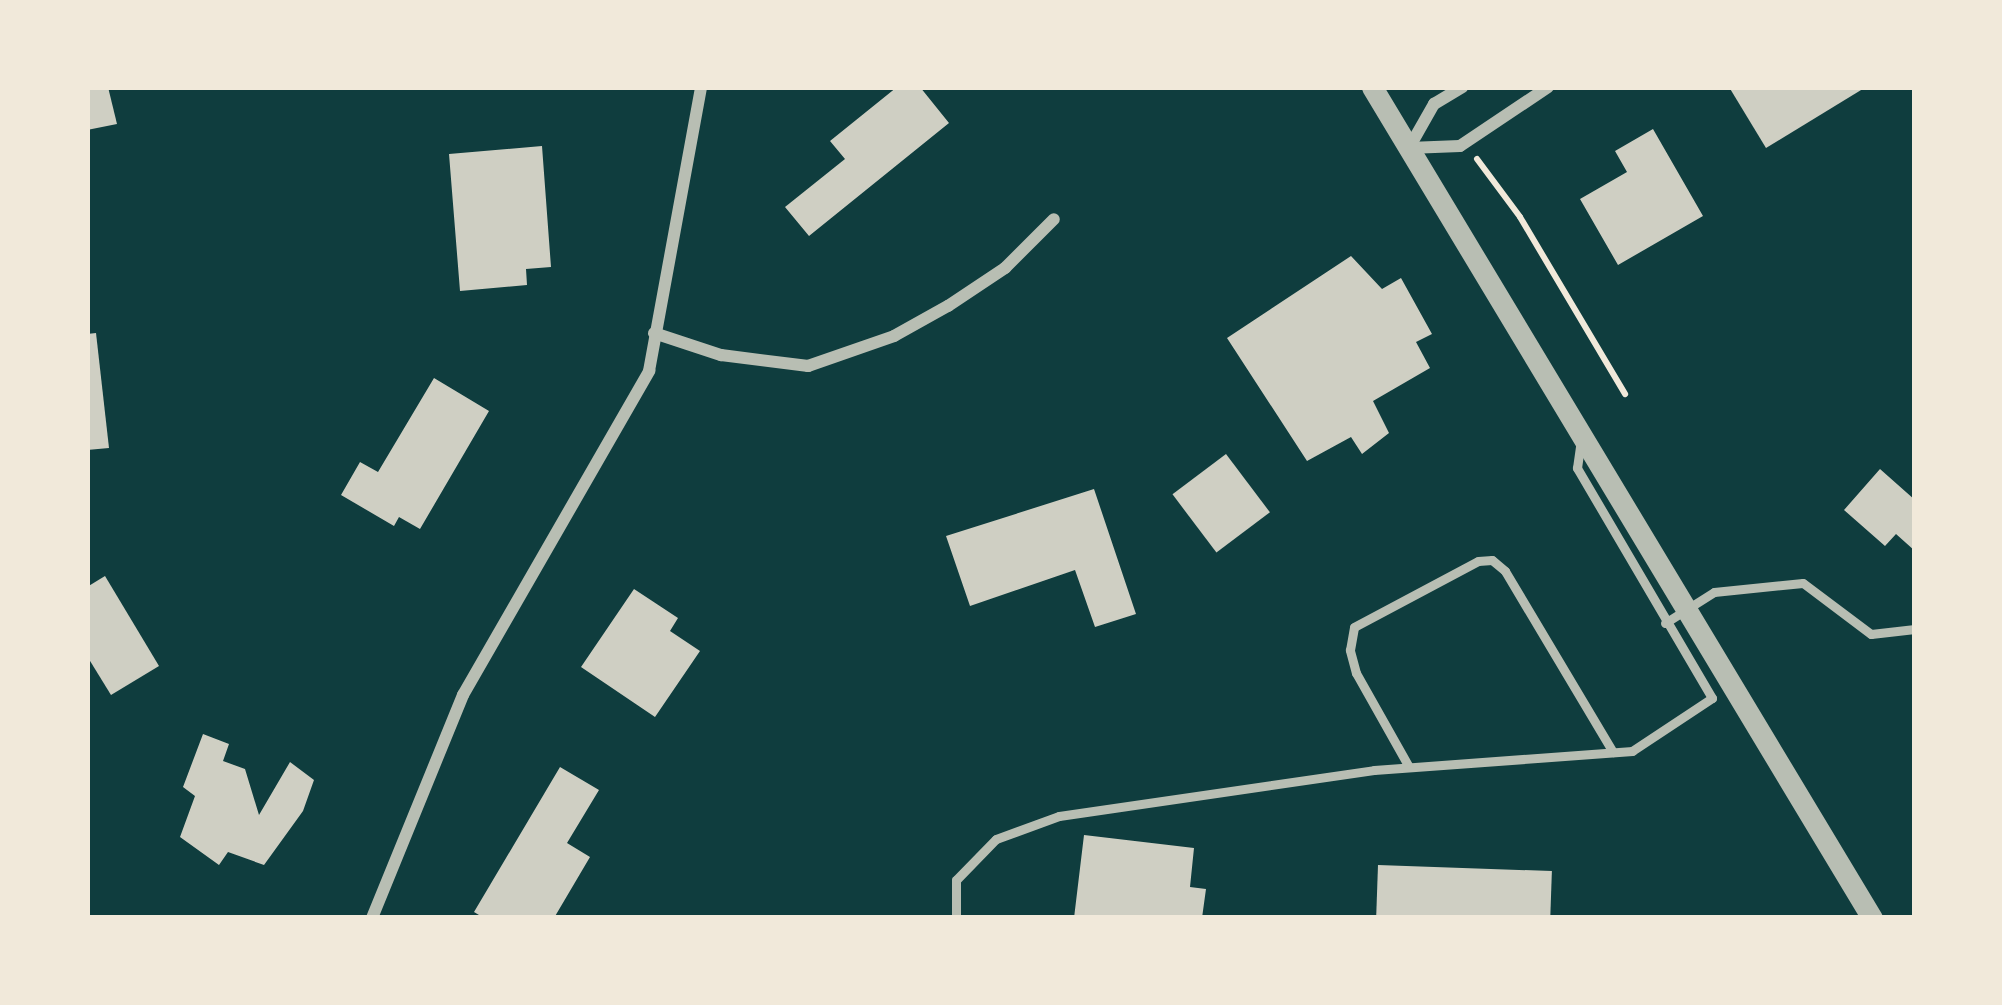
<!DOCTYPE html>
<html>
<head>
<meta charset="utf-8">
<style>
  body { margin:0 }
  #map { position:relative; width:2002px; height:1005px; overflow:hidden; background:#0f3d3e; font-family:Cabin,sans-serif }
  div>[style] { position:absolute }
  .building>* { inset:0; background:#cfcfc3; transform-origin:0 0 }
  .path>* { height:6px; margin:-3px; padding:0 3px; transform-origin:3px; border-radius:3px; background:#f1e9da }
  .service>* { height:9px; margin:-4.5px; padding:0 4.5px; transform-origin:4.5px; border-radius:4.5px; background:#b8beb3 }
  .minor>* { height:12px; margin:-6px; padding:0 6px; transform-origin:6px; border-radius:6px; background:#b8beb3 }
  .tertiary>* { height:21px; margin:-10.5px; padding:0 10.5px; transform-origin:10.5px; border-radius:10.5px; background:#b8beb3 }
  span { translate:-50% -50%; white-space:nowrap; text-align:center; line-height:1.15; -webkit-text-stroke:12px #f1e9da; paint-order:stroke }
  .frame { position:absolute; inset:0; border:90px solid #f1e9da; pointer-events:none }
</style>
</head>
<body>
<div id="map">
  <div class="building">
    <i style="clip-path:polygon(87px 87px,108px 87px,117px 124px,87px 130px)"></i>
    <i style="clip-path:polygon(897px 87px,920px 87px,949px 123px,809px 236px,785px 207px,845px 159px,830px 141px)"></i>
    <i style="clip-path:polygon(1729px 87px,1866px 87px,1766px 148px)"></i>
    <i style="clip-path:polygon(1653px 129px,1703px 216px,1618px 265px,1580px 199px,1627px 172px,1615px 151px)"></i>
    <i style="clip-path:polygon(542px 146px,551px 267px,526px 269px,527px 285px,460px 291px,449px 154px)"></i>
    <i style="clip-path:polygon(1351px 256px,1382px 289px,1401px 278px,1432px 334px,1416px 342px,1430px 368px,1373px 401px,1389px 433px,1362px 454px,1351px 437px,1307px 461px,1227px 338px)"></i>
    <i style="clip-path:polygon(96px 333px,109px 448px,87px 450px,87px 334px)"></i>
    <i style="clip-path:polygon(434px 378px,489px 411px,420px 529px,399px 517px,394px 526px,341px 495px,360px 462px,378px 472px)"></i>
    <i style="left:1226px;top:454px;width:73px;height:67px;rotate:53deg"></i>
    <i style="clip-path:polygon(1880px 469px,1915px 500px,1915px 551px,1896px 534px,1885px 546px,1844px 510px)"></i>
    <i style="clip-path:polygon(1094px 489px,1136px 614px,1095px 627px,1075px 570px,970px 606px,946px 536px)"></i>
    <i style="clip-path:polygon(105px 576px,159px 666px,111px 695px,87px 656px,87px 587px)"></i>
    <i style="clip-path:polygon(634px 589px,678px 618px,670px 631px,700px 651px,655px 717px,581px 667px)"></i>
    <i style="clip-path:polygon(203px 734px,229px 744px,223px 761px,245px 769px,259px 815px,290px 762px,314px 780px,303px 811px,264px 865px,228px 852px,219px 865px,180px 837px,195px 796px,183px 787px)"></i>
    <i style="clip-path:polygon(560px 767px,599px 790px,567px 843px,590px 857px,554px 918px,484px 918px,474px 912px)"></i>
    <i style="clip-path:polygon(1084px 835px,1194px 848px,1190px 887px,1206px 889px,1202px 918px,1074px 918px)"></i>
    <i style="left:1378px;top:865px;width:174px;height:53px;rotate:2deg"></i>
  </div>
  <div class="path">
    <i style="left:1477px;top:159px;width:72px;rotate:53.4deg"></i>
    <i style="left:1520px;top:217px;width:206px;rotate:59.3deg"></i>
  </div>
  <div class="service">
    <i style="left:1665px;top:623px;width:58px;rotate:-32.3deg"></i>
    <i style="left:1714px;top:592px;width:89px;rotate:-5.8deg"></i>
    <i style="left:1803px;top:583px;width:85px;rotate:36.9deg"></i>
    <i style="left:1871px;top:634px;width:44px;rotate:-6.5deg"></i>
    <i style="left:1409px;top:767px;width:108px;rotate:-119.4deg"></i>
    <i style="left:1356px;top:673px;width:24px;rotate:-105deg"></i>
    <i style="left:1350px;top:650px;width:23px;rotate:-80deg"></i>
    <i style="left:1354px;top:627px;width:140px;rotate:-28deg"></i>
    <i style="left:1478px;top:561px;width:14px;rotate:-4deg"></i>
    <i style="left:1492px;top:560px;width:17px;rotate:40deg"></i>
    <i style="left:1505px;top:571px;width:211px;rotate:59.2deg"></i>
    <i style="left:956px;top:918px;width:38px;rotate:-90deg"></i>
    <i style="left:956px;top:880px;width:57px;rotate:-45.7deg"></i>
    <i style="left:996px;top:839px;width:67px;rotate:-20.1deg"></i>
    <i style="left:1059px;top:816px;width:318px;rotate:-8.3deg"></i>
    <i style="left:1374px;top:770px;width:259px;rotate:-4.2deg"></i>
    <i style="left:1632px;top:751px;width:96px;rotate:-33.5deg"></i>
    <i style="left:1712px;top:698px;width:267px;rotate:-120.4deg"></i>
    <i style="left:1577px;top:468px;width:28px;rotate:-82deg"></i>
  </div>
  <div class="minor">
    <i style="left:1409px;top:148px;width:51px;rotate:-2.2deg"></i>
    <i style="left:1460px;top:146px;width:106px;rotate:-33.8deg"></i>
    <i style="left:1409px;top:148px;width:51px;rotate:-60.4deg"></i>
    <i style="left:1434px;top:104px;width:33px;rotate:-31deg"></i>
    <i style="left:654px;top:333px;width:71px;rotate:18.2deg"></i>
    <i style="left:721px;top:355px;width:88px;rotate:7.2deg"></i>
    <i style="left:808px;top:366px;width:91px;rotate:-19.2deg"></i>
    <i style="left:894px;top:336px;width:62px;rotate:-29.1deg"></i>
    <i style="left:948px;top:306px;width:69px;rotate:-33.7deg"></i>
    <i style="left:1005px;top:268px;width:69px;rotate:-45deg"></i>
    <i style="left:372px;top:918px;width:241px;rotate:-67.8deg"></i>
    <i style="left:463px;top:695px;width:374px;rotate:-60.1deg"></i>
    <i style="left:649px;top:371px;width:289px;rotate:-79.6deg"></i>
  </div>
  <div class="tertiary">
    <i style="left:1372px;top:87px;width:970px;rotate:58.97deg"></i>
  </div>
  <div class="frame"></div>
</div>
</body>
</html>
